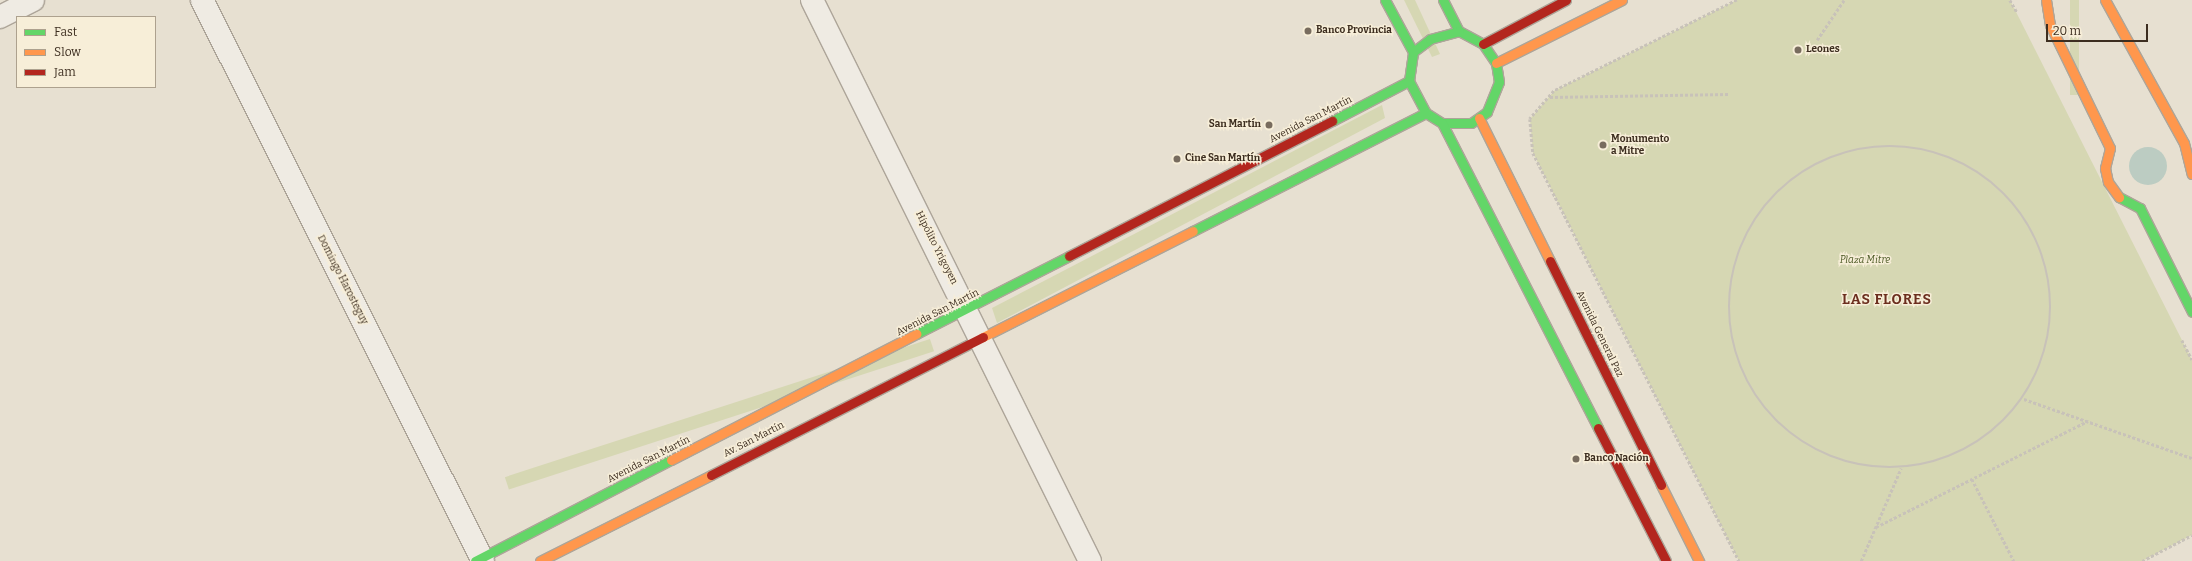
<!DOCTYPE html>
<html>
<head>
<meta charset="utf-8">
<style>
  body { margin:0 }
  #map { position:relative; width:2192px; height:561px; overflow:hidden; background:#e7e0d1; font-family:Bitter,serif }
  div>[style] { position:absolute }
  .green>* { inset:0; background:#d6d7b3; transform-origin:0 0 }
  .water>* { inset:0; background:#bcccc2 }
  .round { border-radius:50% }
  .path>* { height:2.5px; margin-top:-1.25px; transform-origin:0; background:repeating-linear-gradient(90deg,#c8c2b9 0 3px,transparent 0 5px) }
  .path>.ring { margin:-1.25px; padding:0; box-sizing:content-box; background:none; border:2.5px solid #c8c2b9; border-radius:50% }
  .roads { filter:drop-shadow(1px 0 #ada599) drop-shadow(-1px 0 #ada599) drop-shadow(0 1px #ada599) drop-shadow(0 -1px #ada599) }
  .street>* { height:22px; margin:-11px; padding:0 11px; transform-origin:11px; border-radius:11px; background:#efebe3 }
  .fast>* { height:9px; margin:-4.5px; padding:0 4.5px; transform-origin:4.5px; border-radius:4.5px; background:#63d668 }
  .slow>* { height:9px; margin:-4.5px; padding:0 4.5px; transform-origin:4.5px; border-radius:4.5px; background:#ff974d }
  .jam>* { height:9px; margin:-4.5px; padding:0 4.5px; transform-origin:4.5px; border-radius:4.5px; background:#b3261e }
  .dots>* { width:11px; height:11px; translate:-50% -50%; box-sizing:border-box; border:2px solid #f7eed8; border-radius:50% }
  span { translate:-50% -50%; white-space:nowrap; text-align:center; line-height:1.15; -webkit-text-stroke:3px #f7eed8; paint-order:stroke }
  .poi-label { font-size:10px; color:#3d2e20; font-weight:700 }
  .left { translate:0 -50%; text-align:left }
  .right { translate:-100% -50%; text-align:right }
  .street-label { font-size:10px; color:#3d2e20 }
  .park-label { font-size:10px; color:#4d5a26; font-style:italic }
  .district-label { font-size:14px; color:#6b2e1e; font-weight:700; letter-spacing:1px }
  .legend { position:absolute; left:16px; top:16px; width:140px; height:72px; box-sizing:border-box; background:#f7eed8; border:1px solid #ada18e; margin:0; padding:5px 7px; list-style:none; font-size:12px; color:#3d2e20 }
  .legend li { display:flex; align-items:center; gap:8px; height:20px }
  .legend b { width:20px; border:1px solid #ada18e }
  .scale { position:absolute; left:2046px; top:24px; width:102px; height:18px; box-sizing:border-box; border:2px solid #3d2e20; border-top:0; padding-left:5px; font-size:12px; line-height:14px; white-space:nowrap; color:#3d2e20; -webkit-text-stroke:3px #f7eed8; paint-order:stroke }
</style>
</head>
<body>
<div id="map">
  <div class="green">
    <i style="clip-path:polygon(1404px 0,1415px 0,1440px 54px,1432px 57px)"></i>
    <i style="clip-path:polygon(1737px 0,2010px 0,2192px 360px,2192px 535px,2142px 561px,1739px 561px,1533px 153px,1530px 119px,1554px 91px)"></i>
    <i style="left:2070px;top:0;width:9px;height:95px"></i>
    <i style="clip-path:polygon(1382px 105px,1385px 118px,997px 323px,992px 308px)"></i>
    <i style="left:930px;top:339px;width:13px;height:447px;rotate:72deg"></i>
  </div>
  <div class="water">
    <i class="round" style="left:2129px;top:147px;width:38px;height:38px"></i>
  </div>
  <div class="path">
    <i style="left:1737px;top:0;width:204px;rotate:153.6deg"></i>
    <i style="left:1554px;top:91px;width:37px;rotate:131deg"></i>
    <i style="left:1530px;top:119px;width:34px;rotate:85deg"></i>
    <i style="left:1533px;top:153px;width:457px;rotate:63.2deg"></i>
    <i style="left:2010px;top:0;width:14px;rotate:60deg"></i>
    <i style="left:1817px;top:40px;width:48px;rotate:-56deg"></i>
    <i style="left:1550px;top:97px;width:179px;rotate:-1deg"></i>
    <i class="ring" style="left:1729px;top:146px;width:319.5px;height:319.5px"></i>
    <i style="left:2182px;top:340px;width:22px;rotate:63deg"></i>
    <i style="left:2024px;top:399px;width:178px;rotate:19.4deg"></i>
    <i style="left:1972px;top:479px;width:92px;rotate:62.9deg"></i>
    <i style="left:1876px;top:527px;width:237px;rotate:-26.6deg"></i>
    <i style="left:1861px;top:561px;width:101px;rotate:-66.7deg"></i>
    <i style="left:2142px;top:561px;width:56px;rotate:-27.5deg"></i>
  </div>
  <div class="roads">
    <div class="street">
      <i style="left:202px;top:0;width:627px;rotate:63.39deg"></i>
      <i style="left:812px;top:0;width:626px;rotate:63.64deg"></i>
      <i style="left:0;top:17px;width:37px;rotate:-27deg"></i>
    </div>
    <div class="fast">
      <i style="left:1385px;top:0;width:59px;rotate:61.7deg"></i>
      <i style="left:1443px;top:0;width:35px;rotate:63deg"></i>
      <i style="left:1459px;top:31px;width:27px;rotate:28deg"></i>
      <i style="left:1483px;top:44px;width:23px;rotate:56deg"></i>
      <i style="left:1496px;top:63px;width:19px;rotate:81deg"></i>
      <i style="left:1499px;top:82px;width:32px;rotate:112deg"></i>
      <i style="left:1487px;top:112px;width:19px;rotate:145deg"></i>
      <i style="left:1471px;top:123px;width:29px;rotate:180deg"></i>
      <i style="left:1442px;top:123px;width:19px;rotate:-148deg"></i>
      <i style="left:1426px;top:113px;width:36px;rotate:-118deg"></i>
      <i style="left:1409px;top:81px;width:29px;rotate:-82deg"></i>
      <i style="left:1413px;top:52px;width:21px;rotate:-37deg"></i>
      <i style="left:1430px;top:39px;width:30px;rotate:-15deg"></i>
      <i style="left:1332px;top:121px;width:87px;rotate:-27.5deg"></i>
      <i style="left:1442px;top:123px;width:343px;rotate:62.9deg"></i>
      <i style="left:2119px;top:197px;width:24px;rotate:28deg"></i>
      <i style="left:2140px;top:208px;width:116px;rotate:63.4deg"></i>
      <i style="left:1193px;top:231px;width:261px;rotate:-26.9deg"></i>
      <i style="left:916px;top:334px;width:172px;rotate:-27deg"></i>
      <i style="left:475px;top:561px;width:220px;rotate:-27.3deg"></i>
    </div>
    <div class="slow">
      <i style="left:2046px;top:0;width:25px;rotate:81deg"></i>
      <i style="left:2050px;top:25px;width:137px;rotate:64deg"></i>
      <i style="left:2110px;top:148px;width:21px;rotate:104deg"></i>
      <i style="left:2105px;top:168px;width:14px;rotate:78deg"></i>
      <i style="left:2108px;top:182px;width:19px;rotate:54deg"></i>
      <i style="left:2105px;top:0;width:163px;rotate:61.1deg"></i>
      <i style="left:2184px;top:143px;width:32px;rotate:76deg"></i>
      <i style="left:1496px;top:63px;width:141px;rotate:-26.6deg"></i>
      <i style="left:1479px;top:118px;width:160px;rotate:63.6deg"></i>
      <i style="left:983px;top:337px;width:235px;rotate:-26.8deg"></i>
      <i style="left:671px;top:460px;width:276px;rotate:-27.2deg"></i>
      <i style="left:1661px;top:485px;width:85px;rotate:63.4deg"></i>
      <i style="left:540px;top:561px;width:191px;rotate:-26.7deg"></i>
    </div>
    <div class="jam">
      <i style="left:1483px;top:44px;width:94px;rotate:-27.9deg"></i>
      <i style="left:1069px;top:256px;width:296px;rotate:-27.2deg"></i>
      <i style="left:1550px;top:261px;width:250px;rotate:63.6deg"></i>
      <i style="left:1598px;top:428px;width:149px;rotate:62.9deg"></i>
      <i style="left:711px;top:475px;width:305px;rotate:-26.9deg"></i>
    </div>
  </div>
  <div class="dots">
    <i style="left:1308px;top:31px;background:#786c5e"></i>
    <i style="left:1798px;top:50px;background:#786c5e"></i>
    <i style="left:1269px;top:125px;background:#786c5e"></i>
    <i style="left:1603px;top:145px;background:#786c5e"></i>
    <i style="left:1177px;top:159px;background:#786c5e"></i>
    <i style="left:1576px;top:459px;background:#786c5e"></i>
  </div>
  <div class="poi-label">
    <span class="left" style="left:1316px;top:31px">Banco Provincia</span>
    <span class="left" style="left:1806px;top:50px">Leones</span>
    <span class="right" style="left:1261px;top:125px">San Martín</span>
    <span class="left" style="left:1611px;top:145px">Monumento<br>a Mitre</span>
    <span class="left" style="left:1185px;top:159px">Cine San Martín</span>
    <span class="left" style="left:1584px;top:459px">Banco Nación</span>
  </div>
  <div class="street-label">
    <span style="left:1311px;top:120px;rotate:-27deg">Avenida San Martín</span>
    <span style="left:936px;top:248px;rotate:63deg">Hipólito Yrigoyen</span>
    <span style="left:342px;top:280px;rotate:63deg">Domingo Harosteguy</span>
    <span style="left:938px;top:313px;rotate:-27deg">Avenida San Martín</span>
    <span style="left:1599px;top:334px;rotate:64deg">Avenida General Paz</span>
    <span style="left:754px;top:440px;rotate:-27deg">Av. San Martín</span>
    <span style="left:649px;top:460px;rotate:-27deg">Avenida San Martín</span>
  </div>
  <div class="park-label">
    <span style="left:1865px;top:261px">Plaza Mitre</span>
  </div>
  <div class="district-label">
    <span style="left:1887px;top:300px">LAS FLORES</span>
  </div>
  <ul class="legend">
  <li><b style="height:5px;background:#63d668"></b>Fast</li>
  <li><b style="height:5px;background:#ff974d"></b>Slow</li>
  <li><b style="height:5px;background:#b3261e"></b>Jam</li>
  </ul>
  <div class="scale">20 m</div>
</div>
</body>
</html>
